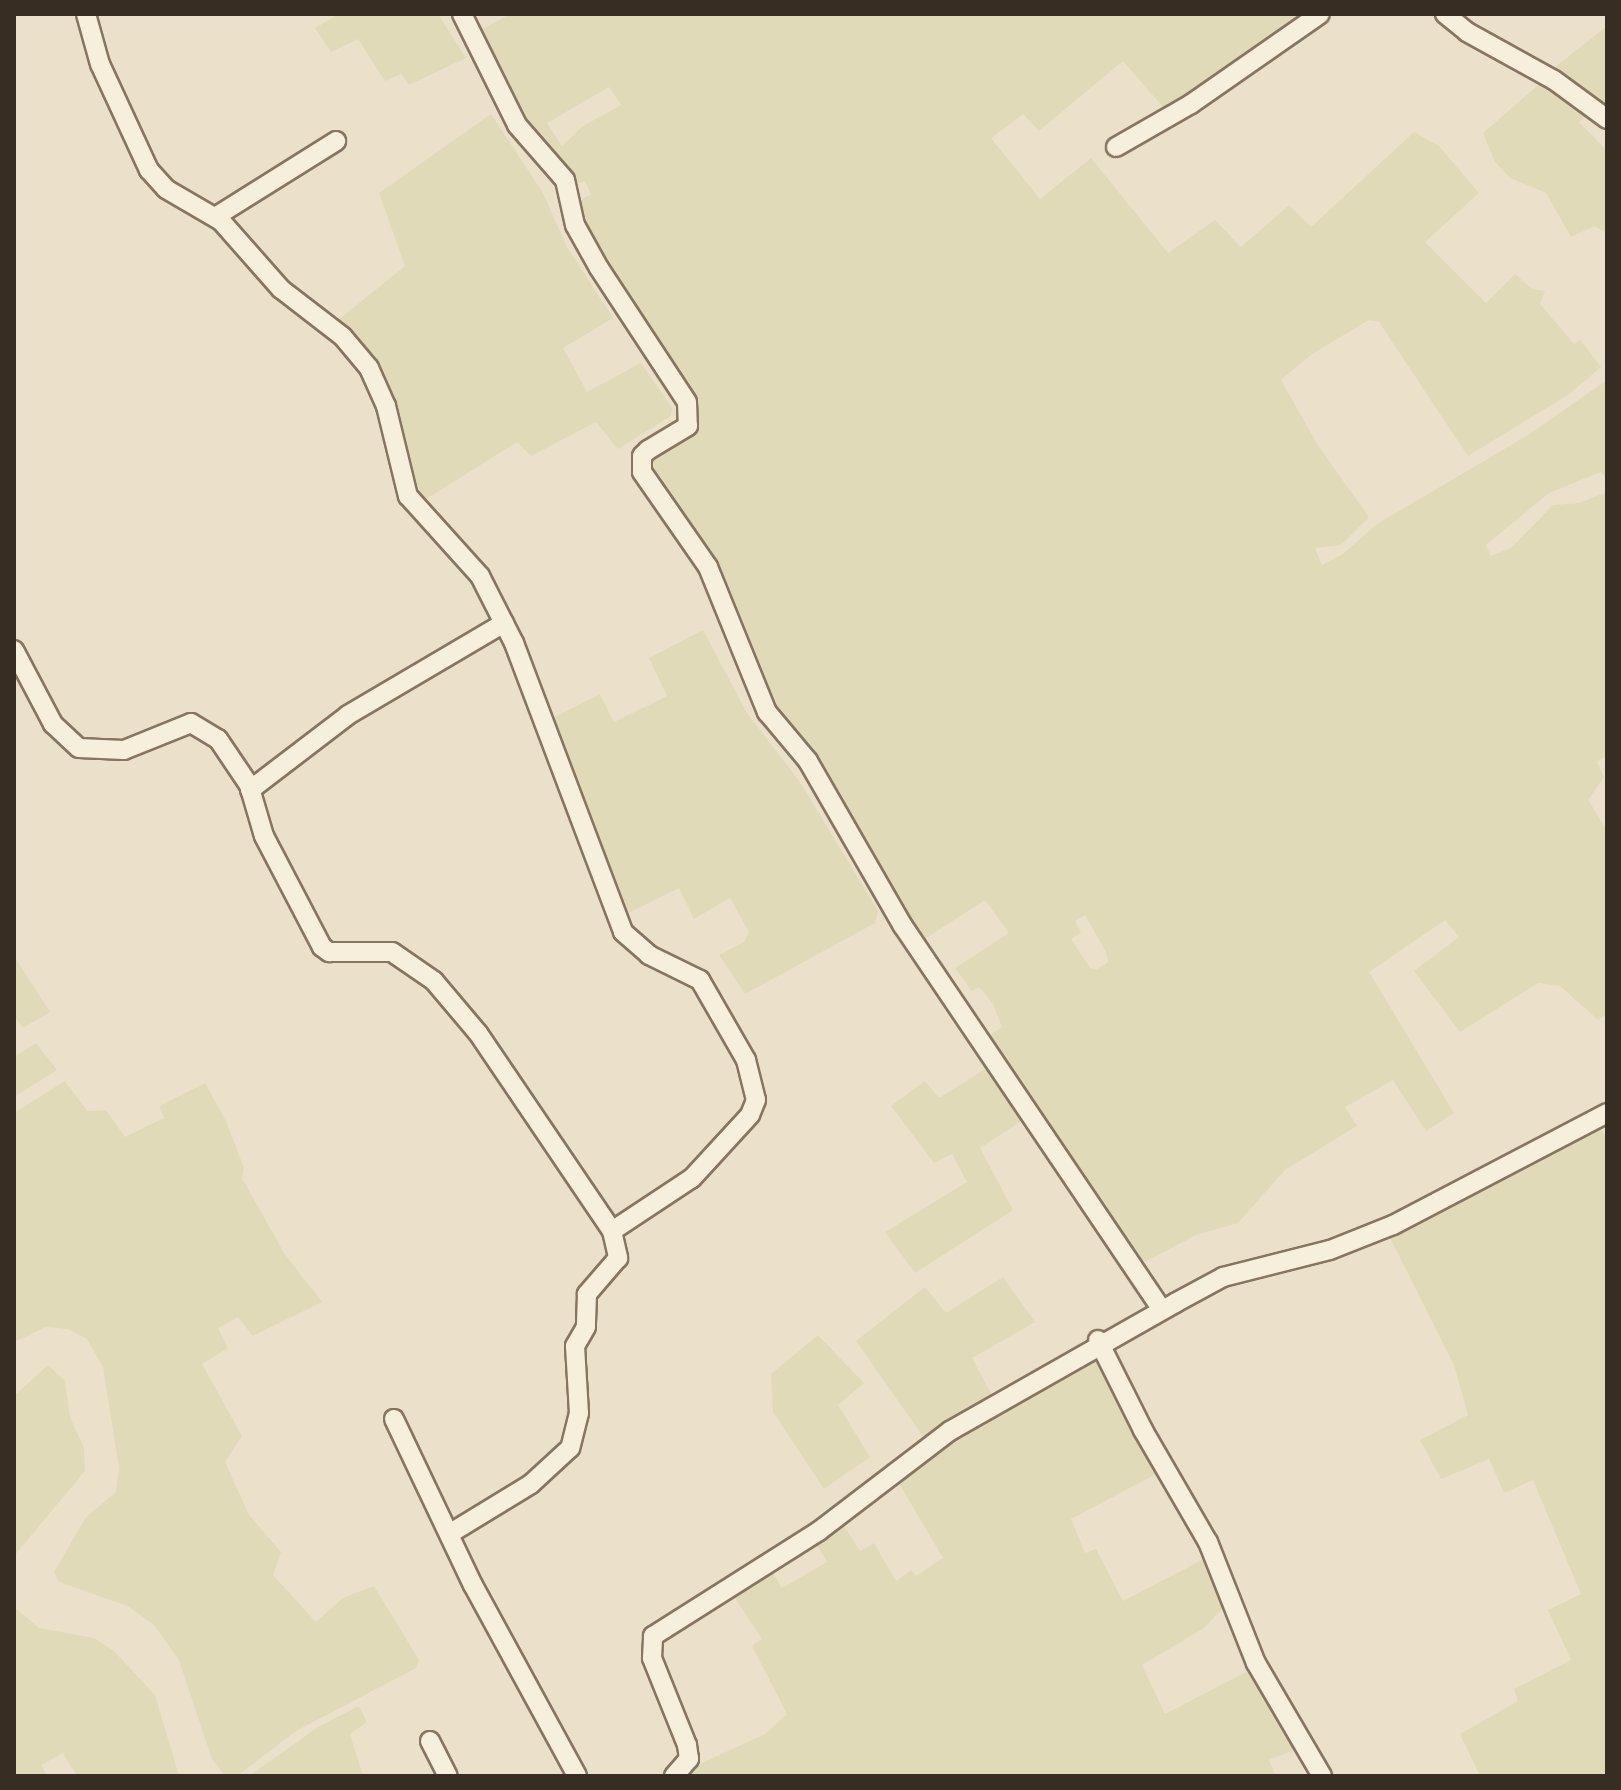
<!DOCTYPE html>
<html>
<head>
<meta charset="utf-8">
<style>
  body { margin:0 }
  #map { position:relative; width:1621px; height:1790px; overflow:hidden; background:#ebe1ca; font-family:"Libre Baskerville",serif }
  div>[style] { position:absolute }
  .farmland>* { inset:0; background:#e0dab8 }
  .roads { filter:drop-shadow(2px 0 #867560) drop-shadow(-2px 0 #867560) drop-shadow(0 2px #867560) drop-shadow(0 -2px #867560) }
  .minor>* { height:18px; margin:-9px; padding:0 9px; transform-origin:9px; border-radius:9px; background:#f6efdc }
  span { translate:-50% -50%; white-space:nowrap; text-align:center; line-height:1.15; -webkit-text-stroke:8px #f3ecd9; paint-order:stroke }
  .frame { position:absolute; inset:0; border:16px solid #382d22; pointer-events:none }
</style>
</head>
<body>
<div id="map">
  <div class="farmland">
    <i style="clip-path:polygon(339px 14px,438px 14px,466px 58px,409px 85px,401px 74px,385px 81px,358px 39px,331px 52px,315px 28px)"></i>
    <i style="clip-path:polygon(evenodd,510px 14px,1299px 14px,1193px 93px,1163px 107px,1123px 61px,1039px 131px,1023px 114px,991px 138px,1040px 199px,1091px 158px,1168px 253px,1215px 220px,1241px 247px,1289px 205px,1311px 227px,1414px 132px,1439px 146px,1479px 193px,1425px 242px,1486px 303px,1515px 274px,1532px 289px,1545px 291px,1540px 304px,1574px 344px,1580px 340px,1601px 367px,1568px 395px,1468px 456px,1379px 322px,1369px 320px,1312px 354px,1281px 380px,1319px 447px,1369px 517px,1341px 545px,1315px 548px,1322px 565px,1343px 554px,1377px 524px,1528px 435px,1607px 380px,1607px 479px,1601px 472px,1549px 493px,1486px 545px,1491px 556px,1511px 548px,1553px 505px,1579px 503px,1607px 492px,1607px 755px,1597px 762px,1604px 777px,1588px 800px,1607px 830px,1607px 1014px,1598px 1020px,1560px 986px,1538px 983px,1460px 1032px,1414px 971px,1459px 937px,1445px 920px,1369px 972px,1454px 1113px,1426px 1131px,1393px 1080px,1345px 1107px,1357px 1126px,1285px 1170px,1238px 1223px,1196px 1235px,1141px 1264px,986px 1038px,1002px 1027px,993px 1004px,979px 987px,972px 991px,955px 968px,1009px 933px,985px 900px,920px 942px,774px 715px,744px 633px,658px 489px,648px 461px,692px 433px,699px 424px,698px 411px,689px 388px,581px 220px,576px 203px,591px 194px,585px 181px,575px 184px,538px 144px,502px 82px,481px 30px,510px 14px,609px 87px,621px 105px,583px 126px,562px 146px,547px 123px,609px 87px,510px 14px,1085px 915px,1106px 952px,1108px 962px,1097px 969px,1090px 968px,1071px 939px,1081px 933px,1075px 921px,1085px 915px)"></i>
    <i style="clip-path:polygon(1607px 26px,1607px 115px,1551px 70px)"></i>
    <i style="clip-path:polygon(1545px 79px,1590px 113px,1579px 122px,1607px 151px,1607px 233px,1594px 226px,1571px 237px,1546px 193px,1510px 178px,1495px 162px,1483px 133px)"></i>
    <i style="clip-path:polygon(491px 114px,543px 193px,567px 247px,613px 318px,563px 348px,587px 392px,641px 363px,672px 408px,671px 416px,618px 449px,596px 422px,531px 456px,517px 442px,423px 501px,376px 362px,337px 321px,405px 266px,379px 193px)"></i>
    <i style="clip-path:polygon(703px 630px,747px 713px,800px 782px,878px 911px,875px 923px,745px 994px,719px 955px,744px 942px,749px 932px,730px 898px,694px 919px,679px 888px,624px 915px,551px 719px,600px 694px,614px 722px,667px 696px,649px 658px)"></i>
    <i style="clip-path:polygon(14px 956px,50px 1012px,23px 1028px,14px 1016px)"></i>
    <i style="clip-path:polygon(36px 1043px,57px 1070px,14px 1097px,14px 1057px)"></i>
    <i style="clip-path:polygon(987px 1068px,1023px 1120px,980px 1148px,1013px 1210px,915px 1273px,885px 1232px,967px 1182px,952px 1154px,934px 1163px,891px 1106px,925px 1081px,939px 1098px)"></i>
    <i style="clip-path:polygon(65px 1081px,87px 1111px,106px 1110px,125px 1137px,164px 1118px,159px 1106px,205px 1083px,226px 1121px,244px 1168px,242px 1178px,284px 1253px,322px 1302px,253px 1336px,238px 1317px,218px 1328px,228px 1348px,202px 1364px,242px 1436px,225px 1462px,249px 1515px,281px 1552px,273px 1575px,316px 1622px,343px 1598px,374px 1586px,419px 1660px,416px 1668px,296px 1731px,237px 1776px,225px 1776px,212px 1759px,179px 1660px,154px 1625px,128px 1606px,59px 1582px,54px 1572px,86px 1517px,116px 1492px,119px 1468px,103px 1367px,87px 1339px,68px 1329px,46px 1327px,14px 1342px,14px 1113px)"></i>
    <i style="clip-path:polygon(1598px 1123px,1607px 1139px,1607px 1776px,1480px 1776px,1460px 1734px,1518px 1701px,1514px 1689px,1571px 1660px,1548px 1610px,1581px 1594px,1533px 1480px,1504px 1493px,1489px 1459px,1441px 1479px,1420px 1440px,1468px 1415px,1454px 1365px,1389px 1236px)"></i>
    <i style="clip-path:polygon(1003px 1277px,1035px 1322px,972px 1358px,992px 1395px,924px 1438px,856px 1341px,925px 1287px,946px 1313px)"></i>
    <i style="clip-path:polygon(818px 1335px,864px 1383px,838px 1405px,870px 1457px,824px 1489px,773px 1412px,771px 1374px)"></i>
    <i style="clip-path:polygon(1089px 1357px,1104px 1367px,1158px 1473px,1071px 1519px,1085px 1553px,1096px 1549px,1123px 1601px,1204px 1559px,1225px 1606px,1204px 1628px,1142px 1665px,1165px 1714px,1252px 1669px,1297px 1749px,1269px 1760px,1276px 1776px,687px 1776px,702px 1763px,765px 1734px,787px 1714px,752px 1646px,762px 1639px,731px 1592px,769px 1567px,782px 1588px,827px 1562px,814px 1540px,841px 1521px,860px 1551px,874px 1543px,896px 1581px,911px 1570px,916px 1576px,943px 1558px,897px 1480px,961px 1434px)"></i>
    <i style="clip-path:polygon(48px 1365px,65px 1381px,70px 1417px,84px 1448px,85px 1471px,14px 1556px,14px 1396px)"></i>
    <i style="clip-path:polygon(14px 1607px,39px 1628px,94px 1638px,114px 1651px,155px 1695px,179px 1776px,77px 1776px,63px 1753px,41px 1765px,47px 1776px,14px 1776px)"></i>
    <i style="clip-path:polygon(359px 1706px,367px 1722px,350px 1734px,363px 1776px,249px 1776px,318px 1727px)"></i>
  </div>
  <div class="roads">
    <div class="minor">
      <i style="left:86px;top:14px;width:52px;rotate:74.4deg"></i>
      <i style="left:100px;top:64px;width:117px;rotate:65.2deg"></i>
      <i style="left:149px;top:170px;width:25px;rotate:48deg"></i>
      <i style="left:166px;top:189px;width:64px;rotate:30.2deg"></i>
      <i style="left:221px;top:221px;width:91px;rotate:48.6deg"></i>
      <i style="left:281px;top:289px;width:78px;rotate:37.7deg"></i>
      <i style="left:343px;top:337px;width:40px;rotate:50deg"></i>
      <i style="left:369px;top:368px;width:42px;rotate:65.9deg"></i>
      <i style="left:386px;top:406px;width:93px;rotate:76.3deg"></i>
      <i style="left:408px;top:496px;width:108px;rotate:48deg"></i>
      <i style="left:480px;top:576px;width:75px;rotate:63.1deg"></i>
      <i style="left:514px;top:643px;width:309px;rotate:69.3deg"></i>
      <i style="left:623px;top:932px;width:35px;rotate:41deg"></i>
      <i style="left:649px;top:955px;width:57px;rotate:26.1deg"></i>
      <i style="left:700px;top:980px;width:92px;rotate:60.1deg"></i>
      <i style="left:746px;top:1060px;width:41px;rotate:76deg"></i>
      <i style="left:756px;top:1100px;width:16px;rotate:112deg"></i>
      <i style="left:750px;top:1115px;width:86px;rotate:132.6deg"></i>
      <i style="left:692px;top:1178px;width:96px;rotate:146.5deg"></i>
      <i style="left:462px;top:14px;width:124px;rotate:63.6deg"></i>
      <i style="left:517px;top:125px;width:73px;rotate:48.9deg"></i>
      <i style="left:565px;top:180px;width:46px;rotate:77.5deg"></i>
      <i style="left:575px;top:225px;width:49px;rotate:60.8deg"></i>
      <i style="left:599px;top:268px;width:160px;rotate:56.7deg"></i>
      <i style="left:687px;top:402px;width:24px;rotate:88deg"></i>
      <i style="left:688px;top:426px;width:47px;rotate:149deg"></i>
      <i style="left:648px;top:450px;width:8px;rotate:135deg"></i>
      <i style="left:642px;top:456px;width:16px;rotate:90deg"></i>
      <i style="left:642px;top:472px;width:116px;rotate:55.2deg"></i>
      <i style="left:708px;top:567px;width:157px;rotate:67.9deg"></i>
      <i style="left:767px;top:712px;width:64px;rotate:50.1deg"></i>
      <i style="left:808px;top:761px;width:190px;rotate:60.1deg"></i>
      <i style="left:903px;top:926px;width:463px;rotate:56deg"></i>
      <i style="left:1445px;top:14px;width:28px;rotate:39deg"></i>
      <i style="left:1467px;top:32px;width:99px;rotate:28.9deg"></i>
      <i style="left:1554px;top:80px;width:66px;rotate:36.3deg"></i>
      <i style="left:1116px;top:147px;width:86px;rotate:-29.8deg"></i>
      <i style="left:1191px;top:104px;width:157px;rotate:-34.9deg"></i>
      <i style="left:215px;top:217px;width:143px;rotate:-32.1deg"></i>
      <i style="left:14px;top:650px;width:84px;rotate:62.2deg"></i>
      <i style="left:53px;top:724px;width:35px;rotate:43deg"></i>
      <i style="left:79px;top:748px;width:45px;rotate:2.5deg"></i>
      <i style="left:124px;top:750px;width:72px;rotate:-21.9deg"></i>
      <i style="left:191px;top:723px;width:31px;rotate:31deg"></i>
      <i style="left:218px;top:739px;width:55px;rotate:56deg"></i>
      <i style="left:249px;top:785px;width:53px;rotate:73.6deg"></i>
      <i style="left:264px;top:836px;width:125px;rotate:62.4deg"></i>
      <i style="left:322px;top:947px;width:9px;rotate:36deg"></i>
      <i style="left:329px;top:952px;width:63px"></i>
      <i style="left:392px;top:952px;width:51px;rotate:34.6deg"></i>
      <i style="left:434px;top:981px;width:68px;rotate:49.8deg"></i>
      <i style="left:478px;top:1033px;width:239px;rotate:55.9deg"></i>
      <i style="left:612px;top:1231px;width:28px;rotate:77deg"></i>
      <i style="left:618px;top:1258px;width:48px;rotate:130.7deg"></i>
      <i style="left:587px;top:1294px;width:33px;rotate:92deg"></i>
      <i style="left:586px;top:1327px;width:22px;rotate:120deg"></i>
      <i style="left:575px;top:1346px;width:67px;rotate:86.6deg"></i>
      <i style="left:579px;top:1413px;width:36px;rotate:104deg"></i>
      <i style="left:570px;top:1448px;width:53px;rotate:137.3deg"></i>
      <i style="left:531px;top:1484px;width:96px;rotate:148.6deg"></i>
      <i style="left:250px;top:790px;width:123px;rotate:-37.4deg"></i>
      <i style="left:348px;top:715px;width:181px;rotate:-30.5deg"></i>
      <i style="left:1098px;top:1340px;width:101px;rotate:63.4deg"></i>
      <i style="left:1143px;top:1430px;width:129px;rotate:59.9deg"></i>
      <i style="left:1208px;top:1542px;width:130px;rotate:68.4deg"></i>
      <i style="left:1256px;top:1663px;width:131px;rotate:59.7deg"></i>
      <i style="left:394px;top:1419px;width:184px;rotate:64.6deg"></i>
      <i style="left:473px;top:1585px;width:217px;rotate:61.4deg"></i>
      <i style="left:430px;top:1741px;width:39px;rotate:63deg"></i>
      <i style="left:674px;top:1776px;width:23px;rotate:-49deg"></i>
      <i style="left:689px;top:1759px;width:14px;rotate:-98deg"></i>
      <i style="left:687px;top:1745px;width:94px;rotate:-111.9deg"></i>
      <i style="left:652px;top:1658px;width:22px;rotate:-87deg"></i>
      <i style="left:653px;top:1636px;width:196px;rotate:-32.3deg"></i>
      <i style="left:819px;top:1531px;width:165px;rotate:-37.4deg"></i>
      <i style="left:950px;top:1431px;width:259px;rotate:-29.6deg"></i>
      <i style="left:1175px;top:1303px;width:55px;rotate:-28.4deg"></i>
      <i style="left:1223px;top:1277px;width:110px;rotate:-14.2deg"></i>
      <i style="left:1330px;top:1250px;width:68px;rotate:-21.6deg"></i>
      <i style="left:1393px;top:1225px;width:242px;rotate:-27.6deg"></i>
    </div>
  </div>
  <div class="frame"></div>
</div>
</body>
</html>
